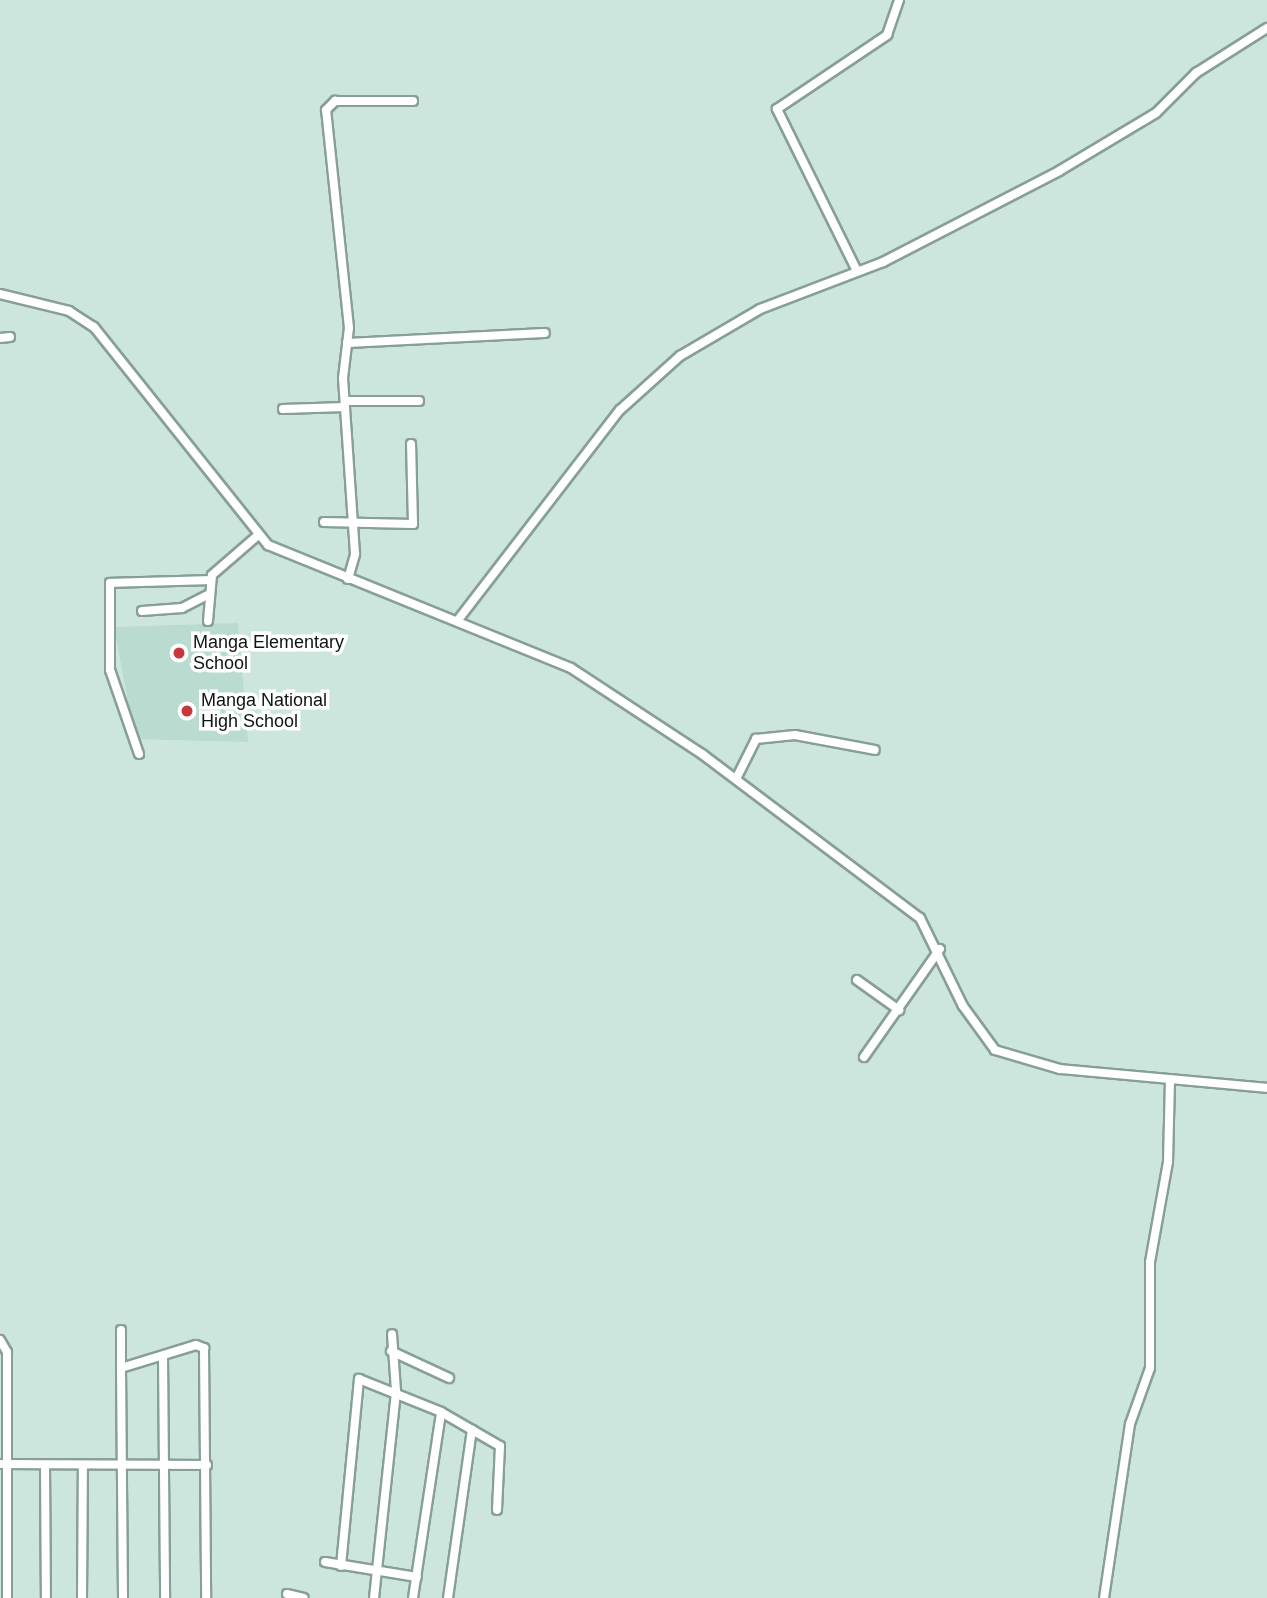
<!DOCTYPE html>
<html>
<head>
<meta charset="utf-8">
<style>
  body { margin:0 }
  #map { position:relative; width:1267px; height:1598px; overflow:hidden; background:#cce6de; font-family:Arial,sans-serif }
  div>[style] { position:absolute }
  .built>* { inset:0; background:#b9dbd0 }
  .roads { filter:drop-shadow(2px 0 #879f97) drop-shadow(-2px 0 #879f97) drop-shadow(0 2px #879f97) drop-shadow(0 -2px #879f97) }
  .minor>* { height:8px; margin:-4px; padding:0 4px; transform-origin:4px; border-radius:4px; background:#fff }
  .dots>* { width:19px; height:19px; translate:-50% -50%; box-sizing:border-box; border:4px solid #fff; border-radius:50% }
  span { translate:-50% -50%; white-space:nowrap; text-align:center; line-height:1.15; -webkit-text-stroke:7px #fff; paint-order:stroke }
  .poi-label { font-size:18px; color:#0c1512 }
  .left { translate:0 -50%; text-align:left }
</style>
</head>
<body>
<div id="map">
  <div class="built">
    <i style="clip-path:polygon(238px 623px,248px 742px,135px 739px,114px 627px)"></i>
  </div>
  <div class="roads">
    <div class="minor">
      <i style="left:857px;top:271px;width:181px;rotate:-116.3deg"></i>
      <i style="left:777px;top:109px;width:133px;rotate:-33.9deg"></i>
      <i style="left:887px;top:35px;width:37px;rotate:-71deg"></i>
      <i style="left:0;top:294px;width:71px;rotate:13.8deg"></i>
      <i style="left:69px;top:311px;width:30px;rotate:33deg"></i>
      <i style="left:94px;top:327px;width:279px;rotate:51.4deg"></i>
      <i style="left:268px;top:545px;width:327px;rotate:22.1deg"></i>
      <i style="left:571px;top:668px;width:157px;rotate:33.3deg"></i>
      <i style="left:702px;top:754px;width:273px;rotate:37deg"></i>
      <i style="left:920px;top:918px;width:98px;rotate:64deg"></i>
      <i style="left:963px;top:1006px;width:54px;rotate:54deg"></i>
      <i style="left:995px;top:1050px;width:68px;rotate:16.3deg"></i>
      <i style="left:1060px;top:1069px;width:208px;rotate:5.2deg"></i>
      <i style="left:0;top:338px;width:10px;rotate:-6deg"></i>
      <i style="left:347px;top:343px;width:198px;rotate:-2.9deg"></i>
      <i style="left:345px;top:401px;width:74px"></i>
      <i style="left:283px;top:409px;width:62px;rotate:-1.8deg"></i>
      <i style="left:324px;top:522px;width:89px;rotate:1.3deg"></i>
      <i style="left:413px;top:524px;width:80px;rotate:-91.4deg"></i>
      <i style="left:348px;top:579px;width:26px;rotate:-74deg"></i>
      <i style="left:355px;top:554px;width:176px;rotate:-93.9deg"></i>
      <i style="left:343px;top:378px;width:50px;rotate:-83.2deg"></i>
      <i style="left:349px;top:328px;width:219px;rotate:-96deg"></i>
      <i style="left:326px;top:110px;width:13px;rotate:-45deg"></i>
      <i style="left:335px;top:101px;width:78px"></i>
      <i style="left:142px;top:611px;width:40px;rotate:-4.3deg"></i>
      <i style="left:182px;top:608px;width:28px;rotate:-27deg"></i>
      <i style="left:458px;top:620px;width:265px;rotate:-52.4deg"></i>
      <i style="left:620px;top:410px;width:81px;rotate:-42deg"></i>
      <i style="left:680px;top:356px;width:93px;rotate:-30.4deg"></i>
      <i style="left:760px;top:309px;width:132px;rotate:-20.9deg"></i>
      <i style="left:883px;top:262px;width:198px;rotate:-27.3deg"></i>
      <i style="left:1059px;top:171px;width:113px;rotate:-30.9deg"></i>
      <i style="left:1156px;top:113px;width:57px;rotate:-45deg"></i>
      <i style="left:1196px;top:73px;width:84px;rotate:-32.4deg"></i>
      <i style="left:208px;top:621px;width:46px;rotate:-85deg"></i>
      <i style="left:212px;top:575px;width:60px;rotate:-40.9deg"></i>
      <i style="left:139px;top:754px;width:89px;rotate:-109deg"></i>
      <i style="left:110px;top:670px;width:87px;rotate:-90deg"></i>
      <i style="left:110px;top:583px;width:99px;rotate:-1.7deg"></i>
      <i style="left:736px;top:779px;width:45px;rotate:-63.4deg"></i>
      <i style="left:756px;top:739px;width:39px;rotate:-6deg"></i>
      <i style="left:795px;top:735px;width:81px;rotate:10.6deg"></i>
      <i style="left:857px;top:980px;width:52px;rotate:35.5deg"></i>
      <i style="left:864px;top:1057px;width:132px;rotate:-54.9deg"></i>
      <i style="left:121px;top:1330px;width:38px;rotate:90deg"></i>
      <i style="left:121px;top:1368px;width:78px;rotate:-17deg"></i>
      <i style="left:196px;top:1345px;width:9px;rotate:21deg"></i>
      <i style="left:204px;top:1348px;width:250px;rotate:89.5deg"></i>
      <i style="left:0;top:1340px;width:14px;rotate:60deg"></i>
      <i style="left:7px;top:1352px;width:246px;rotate:90deg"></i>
      <i style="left:391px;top:1351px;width:64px;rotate:25deg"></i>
      <i style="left:163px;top:1356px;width:242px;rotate:89.5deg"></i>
      <i style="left:121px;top:1368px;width:230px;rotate:89.5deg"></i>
      <i style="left:0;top:1464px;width:207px;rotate:0.3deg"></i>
      <i style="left:45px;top:1465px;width:133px;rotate:89.6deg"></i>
      <i style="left:325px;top:1562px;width:93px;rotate:9.3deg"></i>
      <i style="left:341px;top:1566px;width:188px;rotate:-84.5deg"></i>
      <i style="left:359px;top:1379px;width:88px;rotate:21.9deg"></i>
      <i style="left:441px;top:1412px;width:68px;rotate:30deg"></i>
      <i style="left:500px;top:1446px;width:64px;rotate:92.7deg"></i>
      <i style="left:287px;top:1594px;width:17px;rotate:13deg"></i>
      <i style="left:82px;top:1598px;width:132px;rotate:-89.6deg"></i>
      <i style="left:374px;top:1598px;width:208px;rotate:-83.9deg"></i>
      <i style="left:396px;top:1391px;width:57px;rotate:-94deg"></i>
      <i style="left:413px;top:1598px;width:188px;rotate:-81.4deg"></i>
      <i style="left:448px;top:1598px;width:170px;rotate:-81.9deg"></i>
      <i style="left:1104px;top:1598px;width:176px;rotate:-81.5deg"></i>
      <i style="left:1130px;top:1424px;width:59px;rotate:-70.3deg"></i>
      <i style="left:1150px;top:1368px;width:106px;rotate:-90deg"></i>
      <i style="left:1150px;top:1262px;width:102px;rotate:-79.8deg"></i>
      <i style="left:1168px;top:1162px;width:81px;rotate:-88.6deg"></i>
    </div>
  </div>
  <div class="dots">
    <i style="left:179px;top:653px;background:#c7373c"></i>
    <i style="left:187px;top:711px;background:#c7373c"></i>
  </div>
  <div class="poi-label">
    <span class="left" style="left:193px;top:653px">Manga Elementary<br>School</span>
    <span class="left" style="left:201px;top:711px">Manga National<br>High School</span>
  </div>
</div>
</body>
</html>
